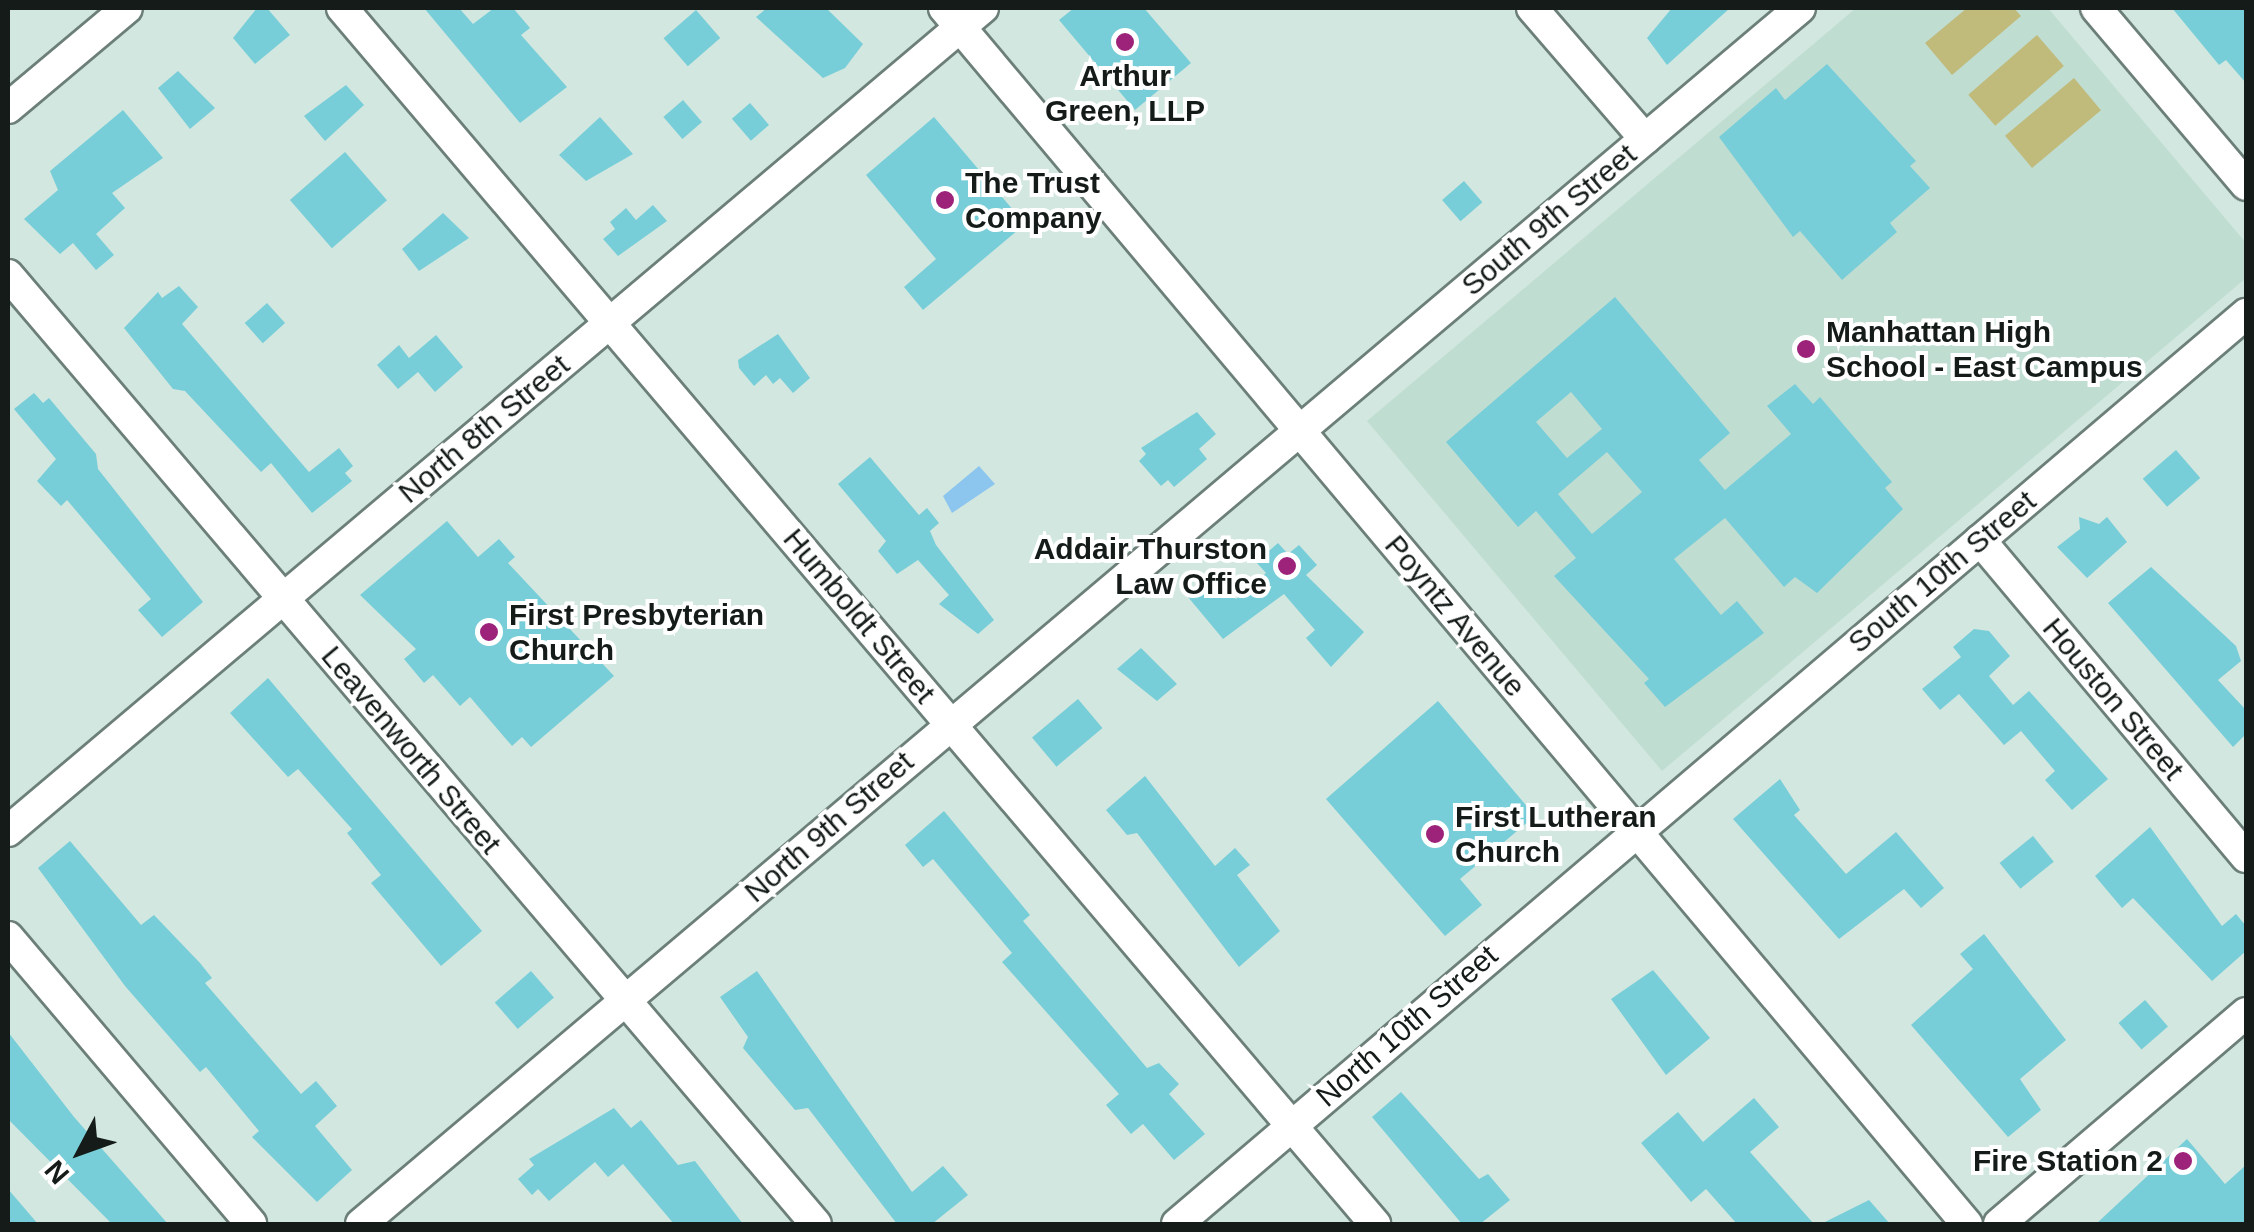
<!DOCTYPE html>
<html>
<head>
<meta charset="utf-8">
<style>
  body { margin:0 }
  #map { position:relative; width:2254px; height:1232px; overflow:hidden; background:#d2e7df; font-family:Arial,sans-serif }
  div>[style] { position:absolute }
  .built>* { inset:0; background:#c0ddd2 }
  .green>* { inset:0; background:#c0ba7b; transform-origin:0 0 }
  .water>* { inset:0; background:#8cc6ef }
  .building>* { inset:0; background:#78ced8; transform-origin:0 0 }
  .roads { filter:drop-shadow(2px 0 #6c7f78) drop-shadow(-2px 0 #6c7f78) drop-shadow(0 2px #6c7f78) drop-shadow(0 -2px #6c7f78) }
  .minor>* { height:30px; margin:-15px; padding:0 15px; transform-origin:15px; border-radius:15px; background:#fff }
  .dots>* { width:28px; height:28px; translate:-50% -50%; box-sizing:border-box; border:5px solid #fff; border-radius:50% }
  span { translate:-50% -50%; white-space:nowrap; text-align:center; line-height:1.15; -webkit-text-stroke:8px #fff; paint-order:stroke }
  .poi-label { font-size:30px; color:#141b19; font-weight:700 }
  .left { translate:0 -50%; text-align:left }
  .right { translate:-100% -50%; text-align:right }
  .street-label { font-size:30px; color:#141b19 }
  .frame { position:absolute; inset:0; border:10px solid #141b19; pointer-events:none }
  .north { position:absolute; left:30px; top:1102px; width:100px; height:100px; -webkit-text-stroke:8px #fff; paint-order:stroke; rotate:229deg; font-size:28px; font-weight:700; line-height:40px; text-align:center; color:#141b19 }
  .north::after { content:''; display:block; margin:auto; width:35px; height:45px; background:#141b19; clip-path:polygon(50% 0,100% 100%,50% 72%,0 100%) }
</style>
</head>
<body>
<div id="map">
  <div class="built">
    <i style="clip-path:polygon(1856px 8px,2048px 8px,2246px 243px,2246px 278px,1662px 771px,1367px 421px)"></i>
  </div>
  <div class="green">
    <i style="clip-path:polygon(1967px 8px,2014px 8px,2021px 16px,1952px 75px,1925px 43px)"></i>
    <i style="left:2037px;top:35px;width:41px;height:91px;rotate:49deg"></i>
    <i style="left:2074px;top:78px;width:42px;height:90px;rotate:50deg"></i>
  </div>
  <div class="water">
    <i style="clip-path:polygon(979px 466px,995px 484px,952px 513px,943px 496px)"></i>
  </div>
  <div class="building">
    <i style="clip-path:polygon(257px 8px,267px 8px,290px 35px,255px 64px,233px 38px)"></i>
    <i style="clip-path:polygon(424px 8px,459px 8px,473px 24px,494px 8px,513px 8px,530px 28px,521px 35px,567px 87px,520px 123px)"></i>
    <i style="clip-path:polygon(767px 8px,826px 8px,863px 44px,845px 68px,823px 78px,756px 17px)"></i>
    <i style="clip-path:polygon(1074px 8px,1144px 8px,1191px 63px,1135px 110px,1059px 20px)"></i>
    <i style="clip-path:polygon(1672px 8px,1730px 8px,1667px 65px,1647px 38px)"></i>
    <i style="clip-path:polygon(2172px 8px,2246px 8px,2246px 83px,2226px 60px,2219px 65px)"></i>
    <i style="left:696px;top:10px;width:37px;height:43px;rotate:49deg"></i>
    <i style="clip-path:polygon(1827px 64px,1916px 161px,1910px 166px,1930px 188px,1890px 223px,1897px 232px,1842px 280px,1800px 231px,1793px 237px,1719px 137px,1776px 88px,1785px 100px)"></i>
    <i style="clip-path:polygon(178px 71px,215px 108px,190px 129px,158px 88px)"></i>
    <i style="clip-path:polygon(346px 85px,364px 105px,325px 141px,304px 116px)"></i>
    <i style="left:683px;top:100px;width:29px;height:26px;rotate:49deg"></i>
    <i style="left:750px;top:103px;width:29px;height:24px;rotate:49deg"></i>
    <i style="clip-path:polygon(123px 110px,163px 158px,112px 193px,125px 208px,96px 234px,114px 255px,96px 270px,73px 243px,60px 254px,24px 219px,58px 190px,50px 171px)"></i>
    <i style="clip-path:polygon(600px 117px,633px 154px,586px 181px,559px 155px)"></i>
    <i style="clip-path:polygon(934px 117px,1025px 224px,923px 310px,904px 287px,936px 259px,866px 175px)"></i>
    <i style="left:345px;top:152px;width:64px;height:73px;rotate:49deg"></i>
    <i style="left:1464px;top:181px;width:28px;height:29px;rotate:49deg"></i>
    <i style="clip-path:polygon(653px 205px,667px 221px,618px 256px,603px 239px,615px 229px,610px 222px,626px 208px,636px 220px)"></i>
    <i style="clip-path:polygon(443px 213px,469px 238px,419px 271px,402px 249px)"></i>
    <i style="clip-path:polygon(179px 286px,198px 307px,182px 324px,309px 472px,339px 448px,353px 466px,345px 473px,352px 481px,312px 513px,271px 463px,261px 472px,185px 391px,173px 389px,124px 328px,158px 292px,162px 298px)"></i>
    <i style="clip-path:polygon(evenodd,1615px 297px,1730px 433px,1699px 460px,1725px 490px,1791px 434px,1767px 406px,1795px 384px,1813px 404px,1820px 397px,1892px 482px,1885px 488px,1903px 509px,1817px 593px,1795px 577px,1784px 587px,1725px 518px,1674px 559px,1721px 615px,1737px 601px,1764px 633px,1665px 707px,1644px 683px,1649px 679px,1554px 576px,1576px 558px,1536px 511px,1518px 527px,1446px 442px,1615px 297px,1571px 392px,1602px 429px,1567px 458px,1536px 422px,1571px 392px,1615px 297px,1607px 452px,1642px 492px,1592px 534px,1558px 494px,1607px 452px)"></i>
    <i style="left:267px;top:303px;width:27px;height:30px;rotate:48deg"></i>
    <i style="clip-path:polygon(778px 334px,810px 378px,793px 393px,780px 378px,773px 384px,766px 375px,754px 386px,739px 368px,738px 360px)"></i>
    <i style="clip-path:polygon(436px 335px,463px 367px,435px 392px,418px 372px,398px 389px,377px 365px,399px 345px,409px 358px)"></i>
    <i style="clip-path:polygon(34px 393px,43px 403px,49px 398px,96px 454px,98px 469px,203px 602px,162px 637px,138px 610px,151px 599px,67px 500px,61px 506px,37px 481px,56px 459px,14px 409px)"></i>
    <i style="clip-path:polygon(1197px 412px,1216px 434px,1199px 449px,1207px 459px,1174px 487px,1168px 480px,1161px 486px,1139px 461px,1146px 454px,1141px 448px)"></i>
    <i style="left:2176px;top:450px;width:37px;height:44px;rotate:49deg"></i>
    <i style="clip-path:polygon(870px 457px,919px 515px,927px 508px,939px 523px,930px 531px,936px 545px,994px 620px,978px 634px,939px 604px,949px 595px,918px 560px,897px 574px,878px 551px,886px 541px,838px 484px)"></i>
    <i style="clip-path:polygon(2079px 517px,2099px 524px,2107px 517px,2127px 542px,2087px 578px,2057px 547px,2080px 529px)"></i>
    <i style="clip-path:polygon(447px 521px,478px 557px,499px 539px,515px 557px,508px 563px,614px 676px,531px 747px,522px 737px,512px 746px,470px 697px,460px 706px,433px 675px,424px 683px,404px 659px,416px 649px,360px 595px)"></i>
    <i style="clip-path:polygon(1278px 543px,1288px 554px,1299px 545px,1317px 565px,1306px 575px,1364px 632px,1331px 667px,1306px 638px,1315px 630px,1284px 594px,1223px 639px,1188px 597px,1213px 577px,1236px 599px,1266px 573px,1256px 562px)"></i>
    <i style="clip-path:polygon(2151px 567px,2236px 646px,2241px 661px,2218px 680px,2246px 710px,2246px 734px,2233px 747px,2108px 603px)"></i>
    <i style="clip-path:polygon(1974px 629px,1989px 631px,2010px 656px,1989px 676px,2013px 705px,2029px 691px,2108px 779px,2072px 810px,2045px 780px,2055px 771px,2021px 731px,2004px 745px,1959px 694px,1940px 710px,1922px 689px,1961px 657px,1953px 647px)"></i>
    <i style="clip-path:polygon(1141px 648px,1177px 684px,1157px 701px,1117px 669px)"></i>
    <i style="clip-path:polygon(268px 678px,482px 931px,441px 966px,371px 883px,381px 875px,347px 833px,352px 829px,298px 769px,288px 777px,230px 713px)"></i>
    <i style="left:1078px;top:699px;width:38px;height:60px;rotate:50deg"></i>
    <i style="clip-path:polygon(1438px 701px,1535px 816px,1460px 879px,1482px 905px,1445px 936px,1326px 799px)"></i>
    <i style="clip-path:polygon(1145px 776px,1215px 866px,1235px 848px,1250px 865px,1237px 875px,1280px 931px,1239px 967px,1137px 833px,1127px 835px,1106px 810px)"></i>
    <i style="clip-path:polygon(1780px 779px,1800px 810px,1794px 815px,1846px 874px,1896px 832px,1944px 888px,1921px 908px,1904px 889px,1839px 939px,1733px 819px)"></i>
    <i style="clip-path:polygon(944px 811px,1030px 915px,1023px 921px,1147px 1068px,1159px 1063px,1179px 1084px,1169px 1094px,1205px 1134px,1174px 1160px,1143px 1124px,1131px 1134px,1106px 1105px,1119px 1094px,1002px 962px,1012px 953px,933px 859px,923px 867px,905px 845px)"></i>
    <i style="clip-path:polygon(2150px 827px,2222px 926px,2236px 914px,2246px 926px,2246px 951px,2212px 981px,2133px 898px,2122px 908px,2095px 876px)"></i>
    <i style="left:2033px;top:836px;width:33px;height:43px;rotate:51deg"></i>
    <i style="clip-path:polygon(70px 841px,141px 925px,154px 915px,200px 963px,212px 978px,205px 983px,301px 1094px,316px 1081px,337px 1106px,315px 1126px,352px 1170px,317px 1202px,252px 1137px,259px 1131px,206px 1067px,200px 1072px,125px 986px,38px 868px)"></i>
    <i style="clip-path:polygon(1984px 934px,2066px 1040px,2020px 1079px,2041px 1110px,2008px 1137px,1911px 1025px,1973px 969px,1960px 954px)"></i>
    <i style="clip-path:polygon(1653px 970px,1710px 1038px,1666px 1075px,1611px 999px)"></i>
    <i style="left:531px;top:971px;width:35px;height:48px;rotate:49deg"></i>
    <i style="clip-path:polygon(757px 971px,912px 1192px,943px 1166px,968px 1195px,932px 1224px,897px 1224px,808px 1108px,795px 1110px,743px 1048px,748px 1037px,720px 997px)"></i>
    <i style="left:2145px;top:1000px;width:35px;height:35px;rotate:49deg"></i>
    <i style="clip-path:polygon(8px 1032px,74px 1117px,168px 1224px,112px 1224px,8px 1119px)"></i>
    <i style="clip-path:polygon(1401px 1092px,1479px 1179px,1488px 1174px,1510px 1200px,1480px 1224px,1462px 1224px,1372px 1117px)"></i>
    <i style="clip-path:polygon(1754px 1098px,1779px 1127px,1750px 1152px,1814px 1224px,1737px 1224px,1706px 1189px,1691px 1202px,1641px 1143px,1678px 1112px,1703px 1142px)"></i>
    <i style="clip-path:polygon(614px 1108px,631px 1128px,641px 1120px,678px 1165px,695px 1161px,743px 1224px,674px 1224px,623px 1164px,608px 1177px,595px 1162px,549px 1201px,538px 1189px,532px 1195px,518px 1179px,534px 1165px,529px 1159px)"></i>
    <i style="clip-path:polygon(2187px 1139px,2225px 1184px,2246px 1165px,2246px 1224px,2096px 1224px)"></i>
    <i style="clip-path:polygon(8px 1189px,38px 1224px,8px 1224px)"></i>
    <i style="clip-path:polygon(1869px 1200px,1890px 1224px,1821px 1224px)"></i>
  </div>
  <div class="roads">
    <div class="minor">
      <i style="left:342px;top:8px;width:1596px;rotate:49.65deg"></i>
      <i style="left:944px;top:8px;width:1589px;rotate:49.93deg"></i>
      <i style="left:1532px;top:8px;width:173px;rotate:49.2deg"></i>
      <i style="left:2096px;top:8px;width:232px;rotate:49.7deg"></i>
      <i style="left:8px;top:108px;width:155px;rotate:-40deg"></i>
      <i style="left:8px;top:275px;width:1246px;rotate:49.59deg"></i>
      <i style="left:1980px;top:540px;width:414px;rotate:50deg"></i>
      <i style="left:8px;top:831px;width:1276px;rotate:-40.17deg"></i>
      <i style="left:8px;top:937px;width:376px;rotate:49.7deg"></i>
      <i style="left:361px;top:1224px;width:1884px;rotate:-40.2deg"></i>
      <i style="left:1177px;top:1224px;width:1404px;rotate:-40.41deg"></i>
      <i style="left:1999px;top:1224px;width:325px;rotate:-40.5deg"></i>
    </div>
  </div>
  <div class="dots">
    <i style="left:1125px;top:42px;background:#9d2279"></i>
    <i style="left:945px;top:200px;background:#9d2279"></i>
    <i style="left:1806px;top:349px;background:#9d2279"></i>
    <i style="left:1287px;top:566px;background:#9d2279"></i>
    <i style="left:489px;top:632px;background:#9d2279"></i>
    <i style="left:1435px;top:834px;background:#9d2279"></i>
    <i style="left:2183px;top:1161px;background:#9d2279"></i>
  </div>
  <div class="poi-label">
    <span style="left:1125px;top:93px">Arthur<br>Green, LLP</span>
    <span class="left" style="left:965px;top:200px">The Trust<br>Company</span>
    <span class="left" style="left:1826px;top:349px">Manhattan High<br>School - East Campus</span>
    <span class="right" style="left:1267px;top:566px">Addair Thurston<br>Law Office</span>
    <span class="left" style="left:509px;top:632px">First Presbyterian<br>Church</span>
    <span class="left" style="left:1455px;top:834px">First Lutheran<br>Church</span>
    <span class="right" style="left:2163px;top:1161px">Fire Station 2</span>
  </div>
  <div class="street-label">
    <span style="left:1549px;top:220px;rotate:-40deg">South 9th Street</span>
    <span style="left:484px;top:429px;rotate:-40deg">North 8th Street</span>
    <span style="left:1942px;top:572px;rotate:-40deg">South 10th Street</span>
    <span style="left:859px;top:616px;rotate:50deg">Humboldt Street</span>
    <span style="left:1455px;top:616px;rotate:50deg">Poyntz Avenue</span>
    <span style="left:2113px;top:699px;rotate:50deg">Houston Street</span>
    <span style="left:411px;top:750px;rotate:50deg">Leavenworth Street</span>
    <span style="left:829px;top:827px;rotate:-41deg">North 9th Street</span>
    <span style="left:1407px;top:1026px;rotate:-41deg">North 10th Street</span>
  </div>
  <div class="frame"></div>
  <div class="north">N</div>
</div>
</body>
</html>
